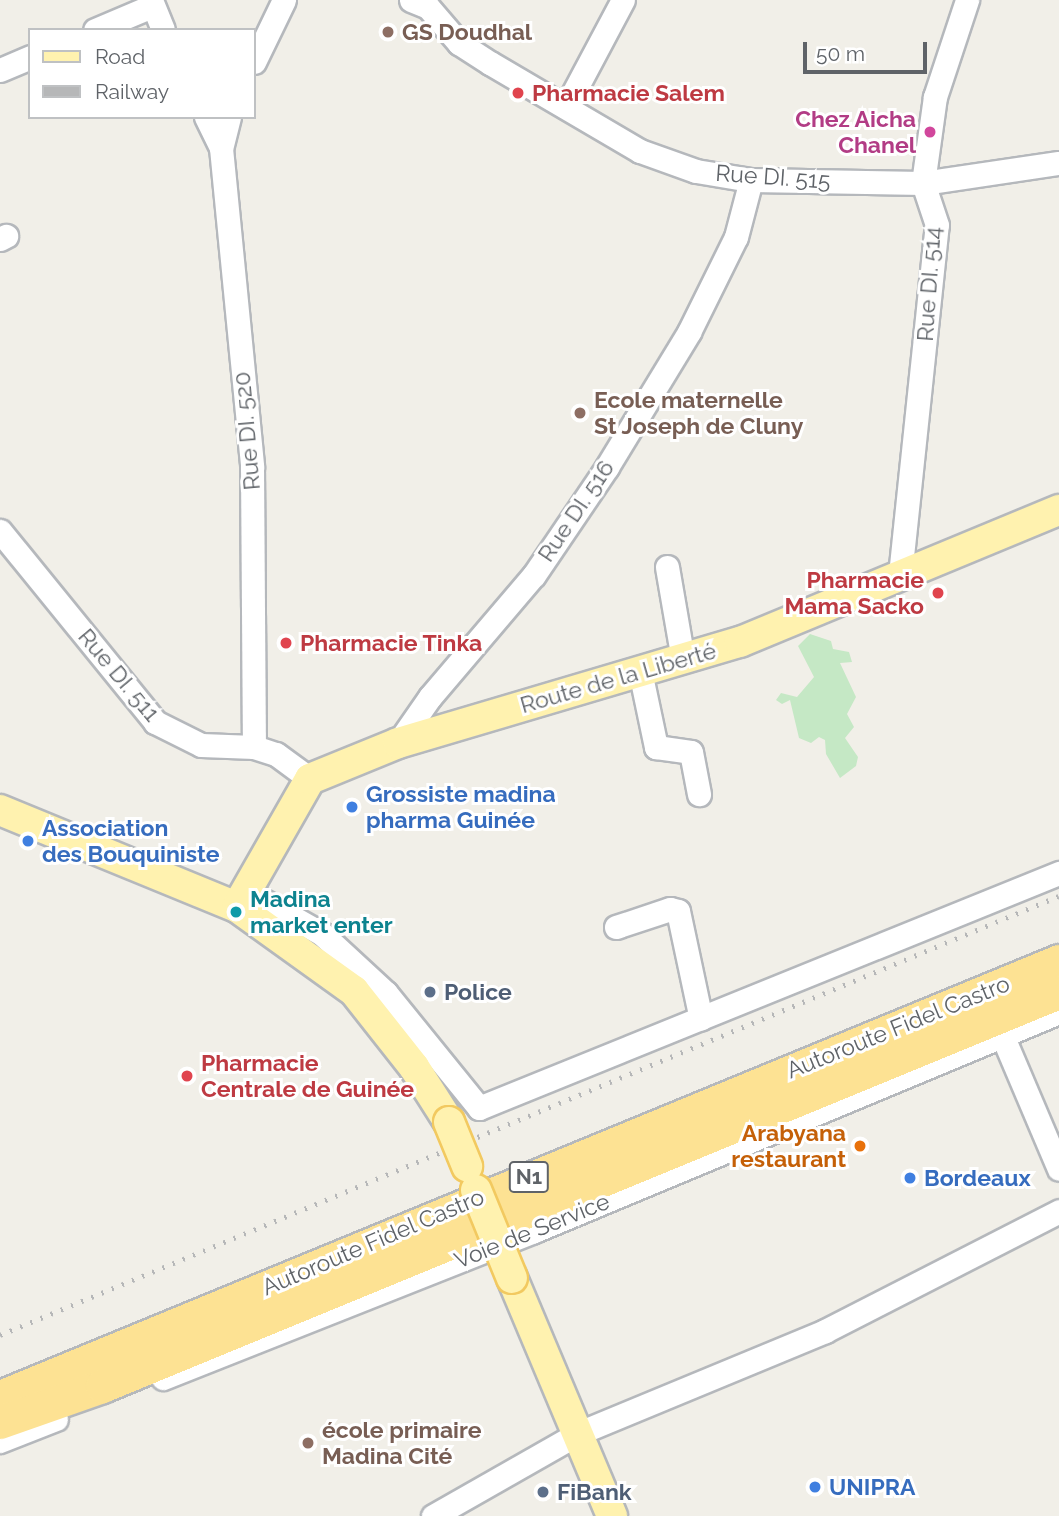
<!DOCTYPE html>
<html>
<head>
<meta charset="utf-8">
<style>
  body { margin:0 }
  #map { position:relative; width:1059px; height:1516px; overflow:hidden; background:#f1efe8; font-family:Raleway,sans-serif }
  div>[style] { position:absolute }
  .green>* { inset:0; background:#c5e8c5 }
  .roads { filter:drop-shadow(2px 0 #b5b8bc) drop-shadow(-2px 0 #b5b8bc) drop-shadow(0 2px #b5b8bc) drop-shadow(0 -2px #b5b8bc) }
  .minor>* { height:23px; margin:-11.5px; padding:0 11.5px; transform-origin:11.5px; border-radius:11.5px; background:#fff }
  .major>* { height:30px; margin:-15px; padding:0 15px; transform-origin:15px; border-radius:15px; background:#fff2af }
  .highway>* { height:33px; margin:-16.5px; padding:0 16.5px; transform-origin:16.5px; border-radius:16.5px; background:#fde293 }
  .rail>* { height:5px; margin-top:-2.5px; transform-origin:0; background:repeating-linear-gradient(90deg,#b6b7b8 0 2px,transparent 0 11px) }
  .bridges { filter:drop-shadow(2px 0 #f2c960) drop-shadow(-2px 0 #f2c960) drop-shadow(0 2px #f2c960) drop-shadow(0 -2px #f2c960) }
  .major-bridge>* { height:30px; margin:-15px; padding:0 15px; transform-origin:15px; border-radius:15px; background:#fff2af }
  .dots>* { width:19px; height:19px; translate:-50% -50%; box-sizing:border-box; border:4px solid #fff; border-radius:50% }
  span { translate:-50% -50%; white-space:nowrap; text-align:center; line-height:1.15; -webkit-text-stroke:6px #fff; paint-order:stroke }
  .shield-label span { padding:2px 5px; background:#fff; border:2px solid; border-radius:5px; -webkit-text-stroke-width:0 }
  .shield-label { font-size:21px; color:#5f6368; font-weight:700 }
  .education-label { font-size:23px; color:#785e54; font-weight:700 }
  .left { translate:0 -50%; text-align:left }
  .health-label { font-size:23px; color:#be3a42; font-weight:700 }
  .right { translate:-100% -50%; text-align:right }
  .hotel-label { font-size:23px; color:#b23c85; font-weight:700 }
  .street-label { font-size:23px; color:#5f6368 }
  .shop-label { font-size:23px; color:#366cbe; font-weight:700 }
  .culture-label { font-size:23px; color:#0d838f; font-weight:700 }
  .service-label { font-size:23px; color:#4e5e75; font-weight:700 }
  .food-label { font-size:23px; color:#c56008; font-weight:700 }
  .legend { position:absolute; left:28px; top:28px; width:228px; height:91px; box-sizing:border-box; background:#fff; border:2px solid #bfc1c3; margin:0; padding:9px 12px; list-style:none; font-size:21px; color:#5f6368 }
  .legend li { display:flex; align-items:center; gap:14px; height:35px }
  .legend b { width:35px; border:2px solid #bfc1c3 }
  .scale { position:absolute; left:803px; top:42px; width:124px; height:32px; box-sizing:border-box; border:4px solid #5f6368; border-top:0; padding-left:9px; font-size:21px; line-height:24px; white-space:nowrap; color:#5f6368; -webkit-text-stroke:5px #fff; paint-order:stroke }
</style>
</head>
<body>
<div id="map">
  <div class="green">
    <i style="clip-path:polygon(810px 634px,831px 641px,833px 649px,849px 652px,852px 662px,840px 663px,856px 697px,847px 714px,854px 727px,845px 738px,858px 757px,856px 766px,840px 778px,826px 754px,825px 740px,819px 737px,811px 743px,799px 738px,790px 700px,782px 704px,776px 700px,781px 693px,797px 697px,814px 677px,798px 646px)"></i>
  </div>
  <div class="roads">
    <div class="minor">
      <i style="left:151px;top:0;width:32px;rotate:68deg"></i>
      <i style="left:411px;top:0;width:18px;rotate:22deg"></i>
      <i style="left:428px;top:7px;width:48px;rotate:49.3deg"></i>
      <i style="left:459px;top:43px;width:37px;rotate:33deg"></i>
      <i style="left:490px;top:63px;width:174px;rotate:30.4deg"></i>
      <i style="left:640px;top:151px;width:59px;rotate:19.7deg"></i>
      <i style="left:696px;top:171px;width:56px;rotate:9.3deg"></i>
      <i style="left:751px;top:180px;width:172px;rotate:1deg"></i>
      <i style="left:923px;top:183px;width:137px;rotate:-8.4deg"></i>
      <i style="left:95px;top:30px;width:62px;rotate:-22.8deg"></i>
      <i style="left:254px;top:62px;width:69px;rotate:-64.2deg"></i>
      <i style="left:0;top:70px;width:33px;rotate:-23deg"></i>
      <i style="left:566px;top:107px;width:121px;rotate:-62deg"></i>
      <i style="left:206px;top:117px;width:34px;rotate:64deg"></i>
      <i style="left:229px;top:117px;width:32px;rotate:104deg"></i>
      <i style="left:221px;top:148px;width:321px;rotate:84.4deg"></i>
      <i style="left:252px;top:467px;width:280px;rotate:89.6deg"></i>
      <i style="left:0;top:239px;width:7px;rotate:-27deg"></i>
      <i style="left:0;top:531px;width:246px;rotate:50.9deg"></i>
      <i style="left:155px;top:722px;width:51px;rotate:26.6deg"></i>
      <i style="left:201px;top:745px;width:53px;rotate:2.2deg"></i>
      <i style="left:254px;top:747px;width:23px;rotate:18deg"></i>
      <i style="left:276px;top:754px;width:42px;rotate:36.3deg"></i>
      <i style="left:667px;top:567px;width:94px;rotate:80.2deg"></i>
      <i style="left:900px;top:575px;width:352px;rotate:-84deg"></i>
      <i style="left:937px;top:225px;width:44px;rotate:-108.4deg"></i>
      <i style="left:923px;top:183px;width:87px;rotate:-82.1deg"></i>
      <i style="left:935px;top:97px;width:102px;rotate:-71.7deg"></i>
      <i style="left:640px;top:671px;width:78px;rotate:78.1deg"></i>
      <i style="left:656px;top:747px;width:35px;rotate:8deg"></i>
      <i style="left:691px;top:752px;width:43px;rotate:79.2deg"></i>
      <i style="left:398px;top:743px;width:56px;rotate:-55.2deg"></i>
      <i style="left:430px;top:697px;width:160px;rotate:-49.6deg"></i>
      <i style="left:534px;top:575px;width:130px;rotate:-55.9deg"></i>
      <i style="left:607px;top:467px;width:158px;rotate:-58.7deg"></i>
      <i style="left:689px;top:332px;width:106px;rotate:-63.7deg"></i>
      <i style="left:736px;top:237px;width:59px;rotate:-75.3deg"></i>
      <i style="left:246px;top:891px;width:87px;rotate:29.5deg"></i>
      <i style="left:322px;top:934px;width:87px;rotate:42.7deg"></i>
      <i style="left:386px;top:993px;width:148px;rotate:51deg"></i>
      <i style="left:479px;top:1108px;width:626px;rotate:-22.06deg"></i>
      <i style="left:616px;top:927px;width:57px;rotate:-18.4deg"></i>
      <i style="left:670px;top:909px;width:8px;rotate:14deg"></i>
      <i style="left:678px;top:911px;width:110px;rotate:78deg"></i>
      <i style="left:1003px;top:1037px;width:143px;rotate:67deg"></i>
      <i style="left:163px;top:1378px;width:399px;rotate:-21.6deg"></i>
      <i style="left:534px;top:1231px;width:569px;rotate:-22.64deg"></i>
      <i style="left:0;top:1441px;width:60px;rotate:-21.4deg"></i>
      <i style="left:433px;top:1516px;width:168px;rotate:-29.6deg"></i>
      <i style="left:579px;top:1433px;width:266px;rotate:-22.5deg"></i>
      <i style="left:825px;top:1331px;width:263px;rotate:-27.1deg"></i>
    </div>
    <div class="major">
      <i style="left:0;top:810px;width:256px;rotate:22.3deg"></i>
      <i style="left:237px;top:907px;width:144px;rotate:35.7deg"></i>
      <i style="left:354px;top:991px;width:97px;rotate:51.7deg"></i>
      <i style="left:414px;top:1067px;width:65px;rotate:57.5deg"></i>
      <i style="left:237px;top:907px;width:147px;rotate:-60.3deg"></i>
      <i style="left:310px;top:779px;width:95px;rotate:-22.2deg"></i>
      <i style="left:398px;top:743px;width:357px;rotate:-16.5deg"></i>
      <i style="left:740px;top:642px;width:345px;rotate:-22.5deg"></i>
      <i style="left:512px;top:1278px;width:258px;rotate:67.2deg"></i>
    </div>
    <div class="highway">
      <i style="left:0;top:1397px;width:1145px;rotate:-22.38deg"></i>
      <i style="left:0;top:1422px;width:108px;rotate:-19.4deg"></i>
      <i style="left:102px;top:1386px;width:1035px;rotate:-22.38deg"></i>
    </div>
  </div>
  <div class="rail">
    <i style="left:0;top:1335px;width:1146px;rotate:-22.52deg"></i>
  </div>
  <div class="bridges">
    <div class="major-bridge">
      <i style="left:449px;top:1122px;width:48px;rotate:67.8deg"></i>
      <i style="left:476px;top:1190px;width:95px;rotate:67.8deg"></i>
    </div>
  </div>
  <div class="dots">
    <i style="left:388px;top:32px;background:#8d6e63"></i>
    <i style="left:518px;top:93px;background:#e0444e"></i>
    <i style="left:930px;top:132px;background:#d1479c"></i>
    <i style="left:580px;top:413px;background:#8d6e63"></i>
    <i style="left:938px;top:593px;background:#e0444e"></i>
    <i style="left:286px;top:643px;background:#e0444e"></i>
    <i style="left:352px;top:807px;background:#3f7fe0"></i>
    <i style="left:28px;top:841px;background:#3f7fe0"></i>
    <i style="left:236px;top:912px;background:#0f9aa8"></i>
    <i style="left:430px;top:992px;background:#5c6f8a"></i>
    <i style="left:187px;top:1076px;background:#e0444e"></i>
    <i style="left:860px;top:1146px;background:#e8710a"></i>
    <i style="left:910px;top:1178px;background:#3f7fe0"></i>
    <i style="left:308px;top:1443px;background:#8d6e63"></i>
    <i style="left:815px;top:1487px;background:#3f7fe0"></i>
    <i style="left:543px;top:1492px;background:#5c6f8a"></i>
  </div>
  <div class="shield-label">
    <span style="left:529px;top:1177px">N1</span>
  </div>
  <div class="education-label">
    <span class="left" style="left:402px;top:32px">GS Doudhal</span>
    <span class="left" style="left:594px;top:413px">Ecole maternelle<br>St Joseph de Cluny</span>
    <span class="left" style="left:322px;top:1443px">école primaire<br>Madina Cité</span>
  </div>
  <div class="health-label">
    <span class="left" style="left:532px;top:93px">Pharmacie Salem</span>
    <span class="right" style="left:924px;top:593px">Pharmacie<br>Mama Sacko</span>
    <span class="left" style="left:300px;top:643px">Pharmacie Tinka</span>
    <span class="left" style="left:201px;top:1076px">Pharmacie<br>Centrale de Guinée</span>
  </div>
  <div class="hotel-label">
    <span class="right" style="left:916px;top:132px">Chez Aicha<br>Chanel</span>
  </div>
  <div class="street-label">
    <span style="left:773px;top:177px;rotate:4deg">Rue DI. 515</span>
    <span style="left:929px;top:284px;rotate:-86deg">Rue DI. 514</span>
    <span style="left:247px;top:431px;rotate:-95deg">Rue DI. 520</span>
    <span style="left:576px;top:511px;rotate:-56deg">Rue DI. 516</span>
    <span style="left:119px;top:675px;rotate:50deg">Rue DI. 511</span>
    <span style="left:618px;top:678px;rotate:-16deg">Route de la Liberté</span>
    <span style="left:898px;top:1027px;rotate:-22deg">Autoroute Fidel Castro</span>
    <span style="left:532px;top:1231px;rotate:-22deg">Voie de Service</span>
    <span style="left:373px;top:1242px;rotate:-23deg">Autoroute Fidel Castro</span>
  </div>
  <div class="shop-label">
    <span class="left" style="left:366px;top:807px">Grossiste madina<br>pharma Guinée</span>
    <span class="left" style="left:42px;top:841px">Association<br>des Bouquiniste</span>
    <span class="left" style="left:924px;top:1178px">Bordeaux</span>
    <span class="left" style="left:829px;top:1487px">UNIPRA</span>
  </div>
  <div class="culture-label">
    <span class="left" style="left:250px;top:912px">Madina<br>market enter</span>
  </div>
  <div class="service-label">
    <span class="left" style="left:444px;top:992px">Police</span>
    <span class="left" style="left:557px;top:1492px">FiBank</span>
  </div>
  <div class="food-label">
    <span class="right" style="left:846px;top:1146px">Arabyana<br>restaurant</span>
  </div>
  <ul class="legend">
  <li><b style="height:9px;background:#fff2af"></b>Road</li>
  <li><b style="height:9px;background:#b6b7b8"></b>Railway</li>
  </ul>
  <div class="scale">50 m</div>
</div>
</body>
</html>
